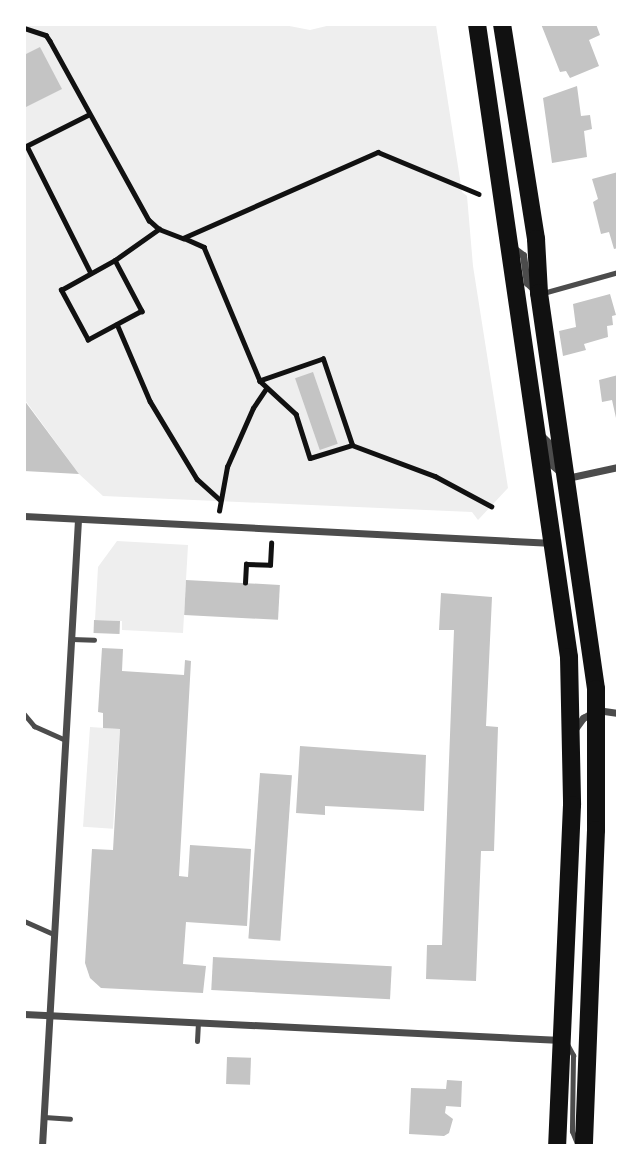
<!DOCTYPE html>
<html>
<head>
<meta charset="utf-8">
<style>
  body { margin:0 }
  #map { position:relative; width:642px; height:1170px; overflow:hidden; background:#fff; font-family:"Roboto Serif",serif }
  div>[style] { position:absolute }
  .green>* { inset:0; background:#eee; transform-origin:0 0 }
  .building>* { inset:0; background:#c4c4c4; transform-origin:0 0 }
  .path>* { height:4.5px; margin:-2.25px; padding:0 2.25px; transform-origin:2.25px; border-radius:2.25px; background:#111 }
  .service>* { height:5px; margin:-2.5px; padding:0 2.5px; transform-origin:2.5px; border-radius:2.5px; background:#4c4c4c }
  .minor>* { height:7px; margin:-3.5px; padding:0 3.5px; transform-origin:3.5px; border-radius:3.5px; background:#4c4c4c }
  .primary>* { height:18px; margin:-9px; padding:0 9px; transform-origin:9px; border-radius:9px; background:#111 }
  span { translate:-50% -50%; white-space:nowrap; text-align:center; line-height:1.15; -webkit-text-stroke:6px #fff; paint-order:stroke }
  .frame { position:absolute; inset:0; border:26px solid #fff; pointer-events:none }
</style>
</head>
<body>
<div id="map">
  <div class="green">
    <i style="clip-path:polygon(279px 24px,310px 30px,335px 24px,436px 25px,462px 192px,467px 196px,473px 266px,508px 488px,478px 520px,472px 512px,103px 496px,79px 474px,25px 400px,25px 25px)"></i>
    <i style="clip-path:polygon(117px 541px,188px 545px,183px 633px,122px 630px,122px 621px,95px 620px,98px 567px)"></i>
    <i style="left:90px;top:727px;width:30px;height:100px;rotate:4deg"></i>
  </div>
  <div class="building">
    <i style="clip-path:polygon(541px 24px,596px 24px,600px 35px,589px 40px,599px 66px,570px 78px,566px 71px,560px 72px)"></i>
    <i style="clip-path:polygon(40px 47px,62px 89px,24px 108px,24px 55px)"></i>
    <i style="clip-path:polygon(577px 86px,581px 116px,590px 115px,592px 129px,584px 131px,587px 157px,552px 163px,543px 98px)"></i>
    <i style="clip-path:polygon(618px 172px,618px 248px,614px 249px,609px 232px,601px 234px,593px 202px,598px 199px,592px 179px)"></i>
    <i style="clip-path:polygon(610px 294px,616px 315px,612px 316px,613px 325px,607px 326px,608px 337px,584px 344px,586px 350px,563px 356px,559px 331px,576px 327px,573px 304px)"></i>
    <i style="left:313px;top:372px;width:76px;height:19px;rotate:71deg"></i>
    <i style="clip-path:polygon(618px 375px,618px 418px,616px 418px,612px 400px,602px 402px,599px 380px)"></i>
    <i style="clip-path:polygon(24px 400px,79px 474px,24px 471px)"></i>
    <i style="left:186px;top:580px;width:94px;height:35px;rotate:3deg"></i>
    <i style="clip-path:polygon(441px 593px,492px 597px,486px 726px,498px 727px,494px 851px,481px 851px,476px 981px,426px 979px,427px 945px,442px 945px,454px 630px,439px 630px)"></i>
    <i style="left:94px;top:620px;width:26px;height:13px;rotate:2deg"></i>
    <i style="clip-path:polygon(102px 648px,123px 649px,122px 671px,184px 675px,185px 660px,191px 661px,179px 876px,188px 877px,190px 845px,251px 849px,247px 926px,186px 922px,183px 964px,206px 966px,203px 993px,101px 988px,90px 978px,85px 963px,92px 849px,113px 850px,120px 729px,103px 728px,103px 713px,98px 712px)"></i>
    <i style="clip-path:polygon(300px 746px,426px 755px,424px 811px,325px 806px,325px 815px,296px 813px)"></i>
    <i style="left:260px;top:773px;width:32px;height:166px;rotate:4deg"></i>
    <i style="left:213px;top:957px;width:179px;height:33px;rotate:3deg"></i>
    <i style="left:227px;top:1057px;width:24px;height:27px;rotate:2deg"></i>
    <i style="clip-path:polygon(447px 1080px,462px 1081px,461px 1107px,446px 1106px,445px 1113px,453px 1119px,449px 1133px,444px 1136px,409px 1134px,411px 1088px,446px 1089px)"></i>
  </div>
  <div class="path">
    <i style="left:24px;top:28px;width:23px;rotate:18deg"></i>
    <i style="left:46px;top:35px;width:7px;rotate:56deg"></i>
    <i style="left:50px;top:41px;width:205px;rotate:61.1deg"></i>
    <i style="left:149px;top:220px;width:13px;rotate:42deg"></i>
    <i style="left:159px;top:229px;width:26px;rotate:21deg"></i>
    <i style="left:183px;top:238px;width:213px;rotate:-23.8deg"></i>
    <i style="left:378px;top:152px;width:109px;rotate:22.6deg"></i>
    <i style="left:89px;top:115px;width:69px;rotate:153.4deg"></i>
    <i style="left:27px;top:146px;width:142px;rotate:63.3deg"></i>
    <i style="left:184px;top:238px;width:22px;rotate:24deg"></i>
    <i style="left:204px;top:247px;width:145px;rotate:67.3deg"></i>
    <i style="left:260px;top:381px;width:49px;rotate:42.5deg"></i>
    <i style="left:296px;top:414px;width:46px;rotate:72.3deg"></i>
    <i style="left:310px;top:458px;width:44px;rotate:-17.2deg"></i>
    <i style="left:352px;top:445px;width:91px;rotate:-108.6deg"></i>
    <i style="left:323px;top:359px;width:67px;rotate:160.8deg"></i>
    <i style="left:115px;top:260px;width:58px;rotate:62.1deg"></i>
    <i style="left:142px;top:311px;width:61px;rotate:151.8deg"></i>
    <i style="left:88px;top:340px;width:57px;rotate:-118.4deg"></i>
    <i style="left:61px;top:290px;width:62px;rotate:-29.1deg"></i>
    <i style="left:115px;top:260px;width:54px;rotate:-35.2deg"></i>
    <i style="left:117px;top:324px;width:84px;rotate:66.8deg"></i>
    <i style="left:150px;top:401px;width:91px;rotate:58.9deg"></i>
    <i style="left:197px;top:479px;width:31px;rotate:42deg"></i>
    <i style="left:352px;top:445px;width:89px;rotate:20.5deg"></i>
    <i style="left:435px;top:476px;width:64px;rotate:28.2deg"></i>
    <i style="left:219px;top:511px;width:45px;rotate:-79.7deg"></i>
    <i style="left:227px;top:467px;width:64px;rotate:-66.2deg"></i>
    <i style="left:253px;top:408px;width:23px;rotate:-56deg"></i>
    <i style="left:245px;top:583px;width:19px;rotate:-87deg"></i>
    <i style="left:246px;top:564px;width:24px;rotate:2deg"></i>
    <i style="left:270px;top:565px;width:22px;rotate:-87deg"></i>
  </div>
  <div class="service">
    <i style="left:543px;top:293px;width:78px;rotate:-15.6deg"></i>
    <i style="left:71px;top:639px;width:23px;rotate:2deg"></i>
    <i style="left:24px;top:714px;width:16px;rotate:50deg"></i>
    <i style="left:34px;top:726px;width:35px;rotate:24deg"></i>
    <i style="left:24px;top:921px;width:32px;rotate:24deg"></i>
    <i style="left:197px;top:1041px;width:19px;rotate:-87deg"></i>
    <i style="left:567px;top:1044px;width:13px;rotate:61deg"></i>
    <i style="left:573px;top:1055px;width:76px;rotate:90.8deg"></i>
    <i style="left:572px;top:1131px;width:16px;rotate:68deg"></i>
    <i style="left:44px;top:1117px;width:26px;rotate:4deg"></i>
  </div>
  <div class="minor">
    <i style="left:511px;top:246px;width:15px;rotate:37deg"></i>
    <i style="left:523px;top:255px;width:28px;rotate:82deg"></i>
    <i style="left:527px;top:283px;width:12px;rotate:42deg"></i>
    <i style="left:542px;top:436px;width:10px;rotate:45deg"></i>
    <i style="left:549px;top:443px;width:22px;rotate:82deg"></i>
    <i style="left:552px;top:465px;width:20px;rotate:41deg"></i>
    <i style="left:567px;top:478px;width:52px;rotate:-12.2deg"></i>
    <i style="left:24px;top:516px;width:530px;rotate:2.92deg"></i>
    <i style="left:575px;top:729px;width:14px;rotate:-54deg"></i>
    <i style="left:583px;top:718px;width:16px;rotate:-30deg"></i>
    <i style="left:597px;top:710px;width:21px;rotate:8deg"></i>
    <i style="left:24px;top:1014px;width:538px;rotate:2.77deg"></i>
    <i style="left:42px;top:1146px;width:628px;rotate:-86.71deg"></i>
  </div>
  <div class="primary">
    <i style="left:477px;top:24px;width:640px;rotate:81.73deg"></i>
    <i style="left:569px;top:657px;width:148px;rotate:88.8deg"></i>
    <i style="left:572px;top:805px;width:341px;rotate:92.5deg"></i>
    <i style="left:502px;top:24px;width:218px;rotate:81deg"></i>
    <i style="left:536px;top:239px;width:54px;rotate:86.8deg"></i>
    <i style="left:539px;top:293px;width:400px;rotate:81.8deg"></i>
    <i style="left:596px;top:689px;width:141px;rotate:90deg"></i>
    <i style="left:596px;top:830px;width:316px;rotate:92.2deg"></i>
  </div>
  <div class="frame"></div>
</div>
</body>
</html>
